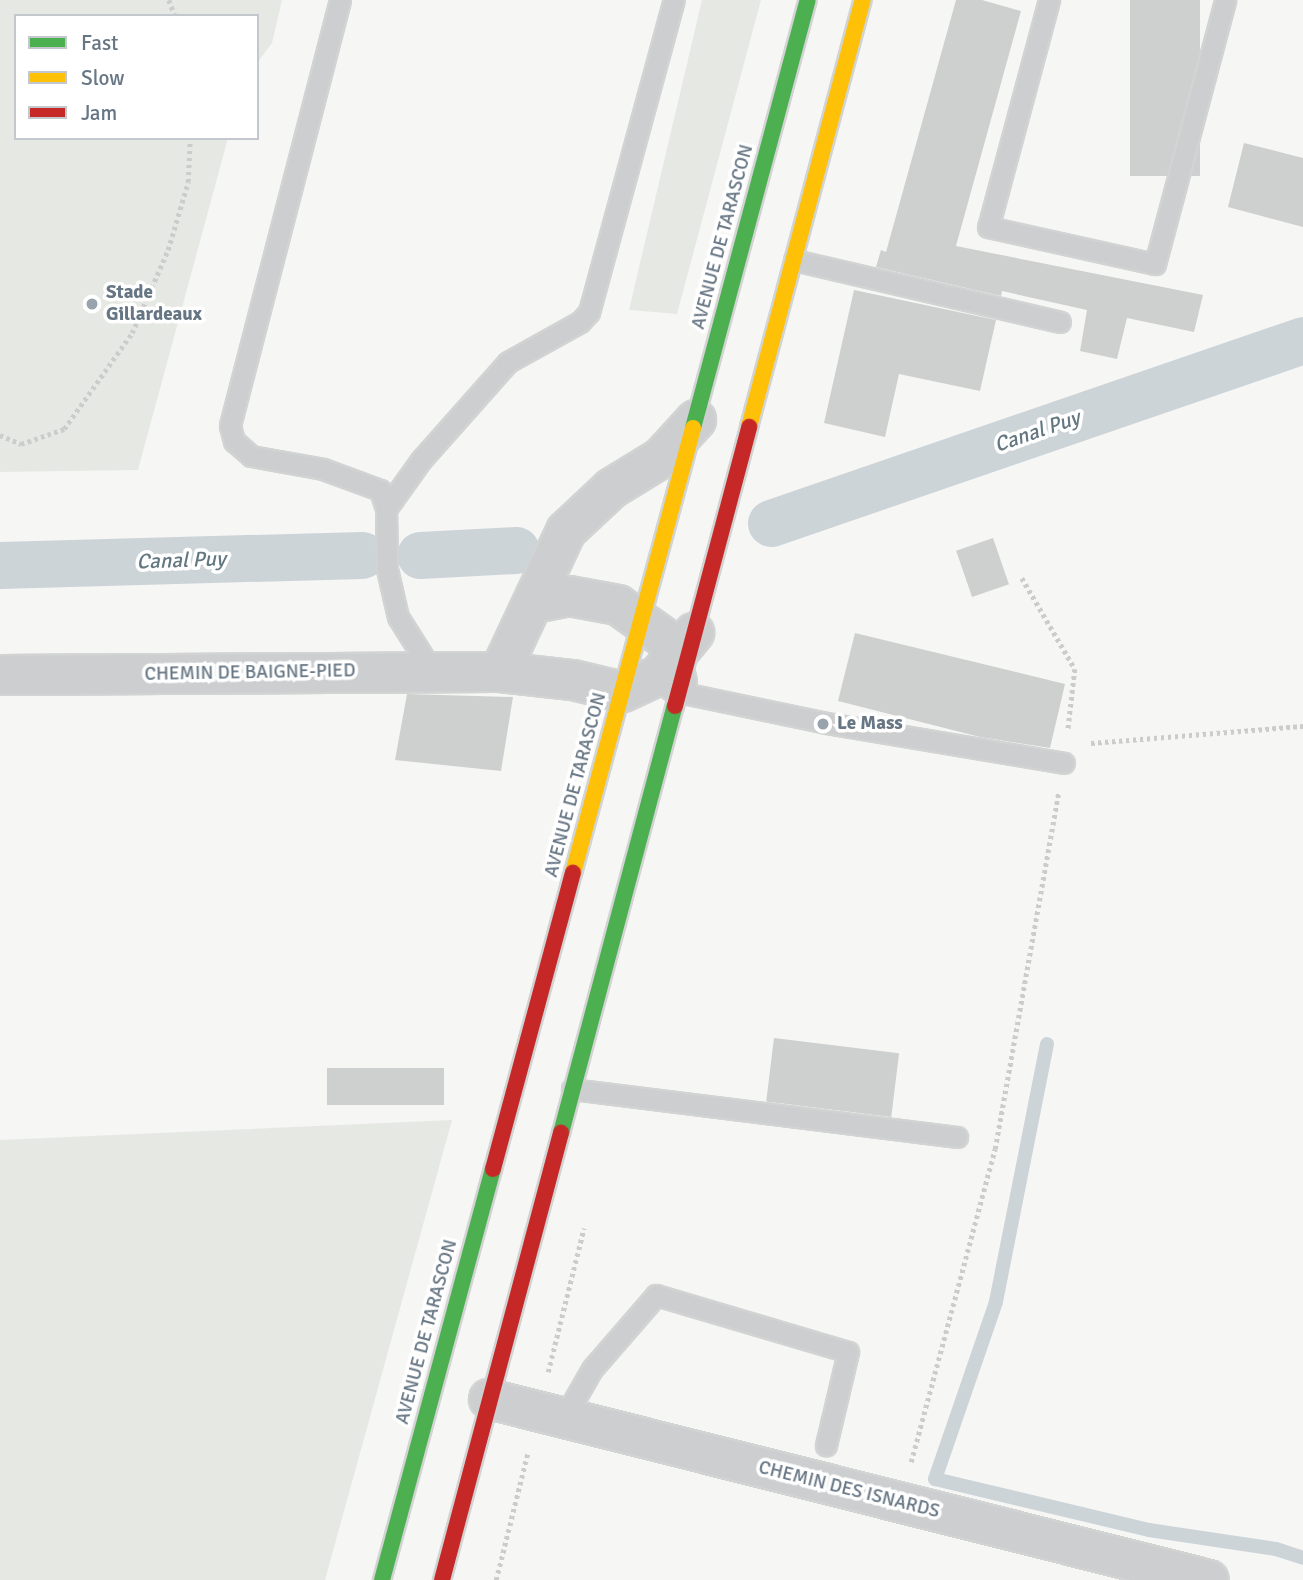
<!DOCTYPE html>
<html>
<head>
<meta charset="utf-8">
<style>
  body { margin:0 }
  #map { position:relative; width:1303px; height:1580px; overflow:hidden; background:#f6f6f5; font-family:Signika,sans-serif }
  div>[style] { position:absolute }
  .green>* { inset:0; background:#e6e9e3 }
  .stream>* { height:14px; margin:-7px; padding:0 7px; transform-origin:7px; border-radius:7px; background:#cdd4d8 }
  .canal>* { height:47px; margin:-23.5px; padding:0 23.5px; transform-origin:23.5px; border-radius:23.5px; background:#cdd4d8 }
  .building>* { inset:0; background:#ced0d0; transform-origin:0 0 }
  .path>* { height:4.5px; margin-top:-2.25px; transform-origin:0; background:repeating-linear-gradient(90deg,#cbcccb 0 3.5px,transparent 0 7px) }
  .roads { filter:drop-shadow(2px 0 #d2d3d3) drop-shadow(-2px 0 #d2d3d3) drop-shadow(0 2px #d2d3d3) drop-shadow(0 -2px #d2d3d3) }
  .lane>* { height:19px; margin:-9.5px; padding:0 9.5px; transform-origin:9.5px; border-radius:9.5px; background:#cccecf }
  .street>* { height:38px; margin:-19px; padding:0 19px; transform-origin:19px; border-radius:19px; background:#cccecf }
  .fast>* { height:16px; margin:-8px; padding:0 8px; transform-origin:8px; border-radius:8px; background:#4caf50 }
  .slow>* { height:16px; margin:-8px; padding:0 8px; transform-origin:8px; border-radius:8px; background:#ffc107 }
  .jam>* { height:16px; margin:-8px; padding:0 8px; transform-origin:8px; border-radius:8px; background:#c62828 }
  .dots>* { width:19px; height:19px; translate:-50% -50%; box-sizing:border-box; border:4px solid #fff; border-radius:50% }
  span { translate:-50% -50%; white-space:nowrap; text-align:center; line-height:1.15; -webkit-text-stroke:7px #fff; paint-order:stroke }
  .street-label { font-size:19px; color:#677684 }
  .poi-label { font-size:19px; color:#677684; font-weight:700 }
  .left { translate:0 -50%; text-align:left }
  .water-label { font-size:21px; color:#637780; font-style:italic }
  .legend { position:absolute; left:14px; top:14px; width:245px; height:126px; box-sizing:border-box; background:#fff; border:2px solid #c2c8ce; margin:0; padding:9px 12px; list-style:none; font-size:21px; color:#677684 }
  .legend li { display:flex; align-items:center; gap:14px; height:35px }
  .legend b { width:35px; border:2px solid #c2c8ce }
</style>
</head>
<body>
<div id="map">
  <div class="green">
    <i style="clip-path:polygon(0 0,282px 0,272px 43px,257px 63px,257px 16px,16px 16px,16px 138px,228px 138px,138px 470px,0 472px)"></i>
    <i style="clip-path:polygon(702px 0,761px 0,677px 314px,629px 310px)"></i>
    <i style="clip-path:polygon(452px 1120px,325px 1580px,0 1580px,0 1140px)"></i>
  </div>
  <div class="stream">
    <i style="left:1047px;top:1044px;width:263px;rotate:101.2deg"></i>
    <i style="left:996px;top:1302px;width:187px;rotate:109deg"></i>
    <i style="left:935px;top:1479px;width:220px;rotate:13.4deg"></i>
    <i style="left:1149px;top:1530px;width:128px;rotate:8.5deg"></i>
    <i style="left:1276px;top:1549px;width:28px;rotate:18deg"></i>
  </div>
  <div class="canal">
    <i style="left:771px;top:523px;width:563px;rotate:-18.98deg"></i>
    <i style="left:420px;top:555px;width:96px;rotate:-3deg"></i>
    <i style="left:0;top:565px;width:362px;rotate:-1.6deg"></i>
  </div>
  <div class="building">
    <i style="clip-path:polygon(956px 0,982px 0,1021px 11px,956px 246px,1203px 295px,1194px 332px,1127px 318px,1117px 359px,1080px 351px,1087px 310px,1002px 291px,1001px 296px,876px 267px,881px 250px,886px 252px)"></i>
    <i style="left:1130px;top:0;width:70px;height:176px"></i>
    <i style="clip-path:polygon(1244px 143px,1303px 158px,1303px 227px,1228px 207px)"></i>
    <i style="clip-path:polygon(854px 290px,996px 320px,980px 391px,899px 374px,885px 437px,824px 423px)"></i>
    <i style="left:993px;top:538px;width:49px;height:39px;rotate:71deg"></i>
    <i style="clip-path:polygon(855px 633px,1065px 684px,1050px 748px,980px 737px,838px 701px)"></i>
    <i style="clip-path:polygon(407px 694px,513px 697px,501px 771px,395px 760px)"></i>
    <i style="left:774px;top:1038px;width:126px;height:64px;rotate:7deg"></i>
    <i style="left:444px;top:1068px;width:37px;height:117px;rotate:90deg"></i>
  </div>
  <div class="path">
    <i style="left:169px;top:0;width:17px;rotate:69deg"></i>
    <i style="left:0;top:435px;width:23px;rotate:23deg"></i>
    <i style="left:21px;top:444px;width:46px;rotate:-19.2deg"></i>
    <i style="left:64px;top:429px;width:118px;rotate:-54.7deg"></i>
    <i style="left:132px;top:333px;width:90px;rotate:-66.6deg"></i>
    <i style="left:168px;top:250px;width:71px;rotate:-73.6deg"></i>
    <i style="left:188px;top:182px;width:44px;rotate:-87.4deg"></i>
    <i style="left:1022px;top:578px;width:105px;rotate:59.8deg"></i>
    <i style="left:1075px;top:669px;width:61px;rotate:96.5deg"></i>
    <i style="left:1091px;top:743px;width:213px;rotate:-4.6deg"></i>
    <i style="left:548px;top:1372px;width:148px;rotate:-76deg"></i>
    <i style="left:911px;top:1462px;width:324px;rotate:-75deg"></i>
    <i style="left:995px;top:1149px;width:361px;rotate:-79.9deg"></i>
    <i style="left:496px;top:1580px;width:132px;rotate:-76deg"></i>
  </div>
  <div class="roads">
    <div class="lane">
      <i style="left:340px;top:0;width:440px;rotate:104.5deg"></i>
      <i style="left:230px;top:426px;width:16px;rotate:75deg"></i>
      <i style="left:234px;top:441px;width:23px;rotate:41deg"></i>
      <i style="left:251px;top:456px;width:73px;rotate:10.2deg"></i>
      <i style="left:323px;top:469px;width:61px;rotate:20.2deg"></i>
      <i style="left:380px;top:490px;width:20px;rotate:72deg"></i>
      <i style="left:386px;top:509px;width:60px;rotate:89deg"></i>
      <i style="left:387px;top:569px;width:49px;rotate:77.1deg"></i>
      <i style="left:398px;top:617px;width:64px;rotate:57.8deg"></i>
      <i style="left:1049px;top:0;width:235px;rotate:105deg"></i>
      <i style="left:988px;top:227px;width:171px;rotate:12.5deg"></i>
      <i style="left:1155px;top:264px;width:273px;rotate:-75.1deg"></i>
      <i style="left:794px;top:260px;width:273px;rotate:13.1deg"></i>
      <i style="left:386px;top:509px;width:60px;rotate:-54.5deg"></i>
      <i style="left:421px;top:460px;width:131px;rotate:-48.4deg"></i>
      <i style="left:508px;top:362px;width:82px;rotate:-29.1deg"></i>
      <i style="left:580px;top:322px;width:13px;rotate:-48deg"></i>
      <i style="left:589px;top:312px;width:323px;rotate:-74.8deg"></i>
      <i style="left:678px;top:692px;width:151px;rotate:11.8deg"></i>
      <i style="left:826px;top:723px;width:241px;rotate:9.5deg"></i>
      <i style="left:572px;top:1089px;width:388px;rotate:7.1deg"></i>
      <i style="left:564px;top:1418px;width:56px;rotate:-60.3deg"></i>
      <i style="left:592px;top:1369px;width:98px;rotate:-49.1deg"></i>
      <i style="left:656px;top:1295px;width:200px;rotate:16.5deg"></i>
      <i style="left:848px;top:1352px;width:96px;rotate:103.3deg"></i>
    </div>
    <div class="street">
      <i style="left:534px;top:603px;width:36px;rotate:-11deg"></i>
      <i style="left:569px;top:596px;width:50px;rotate:10.4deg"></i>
      <i style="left:618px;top:605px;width:60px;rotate:35.5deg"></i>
      <i style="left:667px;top:640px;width:44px;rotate:76.9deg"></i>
      <i style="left:500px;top:672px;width:156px;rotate:-64.9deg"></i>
      <i style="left:566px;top:531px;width:63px;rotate:-43.1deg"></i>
      <i style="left:612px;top:488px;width:57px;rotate:-31.5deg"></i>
      <i style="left:661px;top:458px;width:52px;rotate:-47.4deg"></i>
      <i style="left:0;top:675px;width:500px;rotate:-0.34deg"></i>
      <i style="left:500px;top:672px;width:73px;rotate:6.3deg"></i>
      <i style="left:573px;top:680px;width:51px;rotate:13.5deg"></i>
      <i style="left:623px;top:692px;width:40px;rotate:-25deg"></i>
      <i style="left:659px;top:675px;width:55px;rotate:-50.2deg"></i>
      <i style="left:489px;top:1399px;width:742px;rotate:14.11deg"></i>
    </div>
    <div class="fast">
      <i style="left:693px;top:428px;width:443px;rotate:-75deg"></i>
      <i style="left:561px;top:1133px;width:442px;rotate:-75.1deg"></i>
      <i style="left:382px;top:1580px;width:426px;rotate:-74.9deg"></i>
    </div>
    <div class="slow">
      <i style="left:749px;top:427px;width:442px;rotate:-75.1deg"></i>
      <i style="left:573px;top:873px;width:461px;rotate:-74.9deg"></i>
    </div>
    <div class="jam">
      <i style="left:675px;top:706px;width:289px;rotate:-75.1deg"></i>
      <i style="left:493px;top:1169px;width:307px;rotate:-74.9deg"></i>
      <i style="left:442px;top:1580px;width:463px;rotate:-75.1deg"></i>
    </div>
  </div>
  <div class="dots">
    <i style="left:92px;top:304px;background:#99a3ac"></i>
    <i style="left:823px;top:724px;background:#99a3ac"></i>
  </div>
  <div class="street-label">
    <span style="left:723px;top:237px;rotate:-75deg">AVENUE DE TARASCON</span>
    <span style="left:250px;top:673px;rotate:-1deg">CHEMIN DE BAIGNE-PIED</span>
    <span style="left:576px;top:785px;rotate:-75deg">AVENUE DE TARASCON</span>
    <span style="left:427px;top:1332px;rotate:-75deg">AVENUE DE TARASCON</span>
    <span style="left:849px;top:1490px;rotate:14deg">CHEMIN DES ISNARDS</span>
  </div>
  <div class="poi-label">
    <span class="left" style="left:106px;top:304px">Stade<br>Gillardeaux</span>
    <span class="left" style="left:837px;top:724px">Le Mass</span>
  </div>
  <div class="water-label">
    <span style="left:1037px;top:431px;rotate:-19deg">Canal Puy</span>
    <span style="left:181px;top:560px;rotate:-2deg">Canal Puy</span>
  </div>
  <ul class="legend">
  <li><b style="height:9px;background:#4caf50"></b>Fast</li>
  <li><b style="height:9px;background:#ffc107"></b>Slow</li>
  <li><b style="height:9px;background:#c62828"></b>Jam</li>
  </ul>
</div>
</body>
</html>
